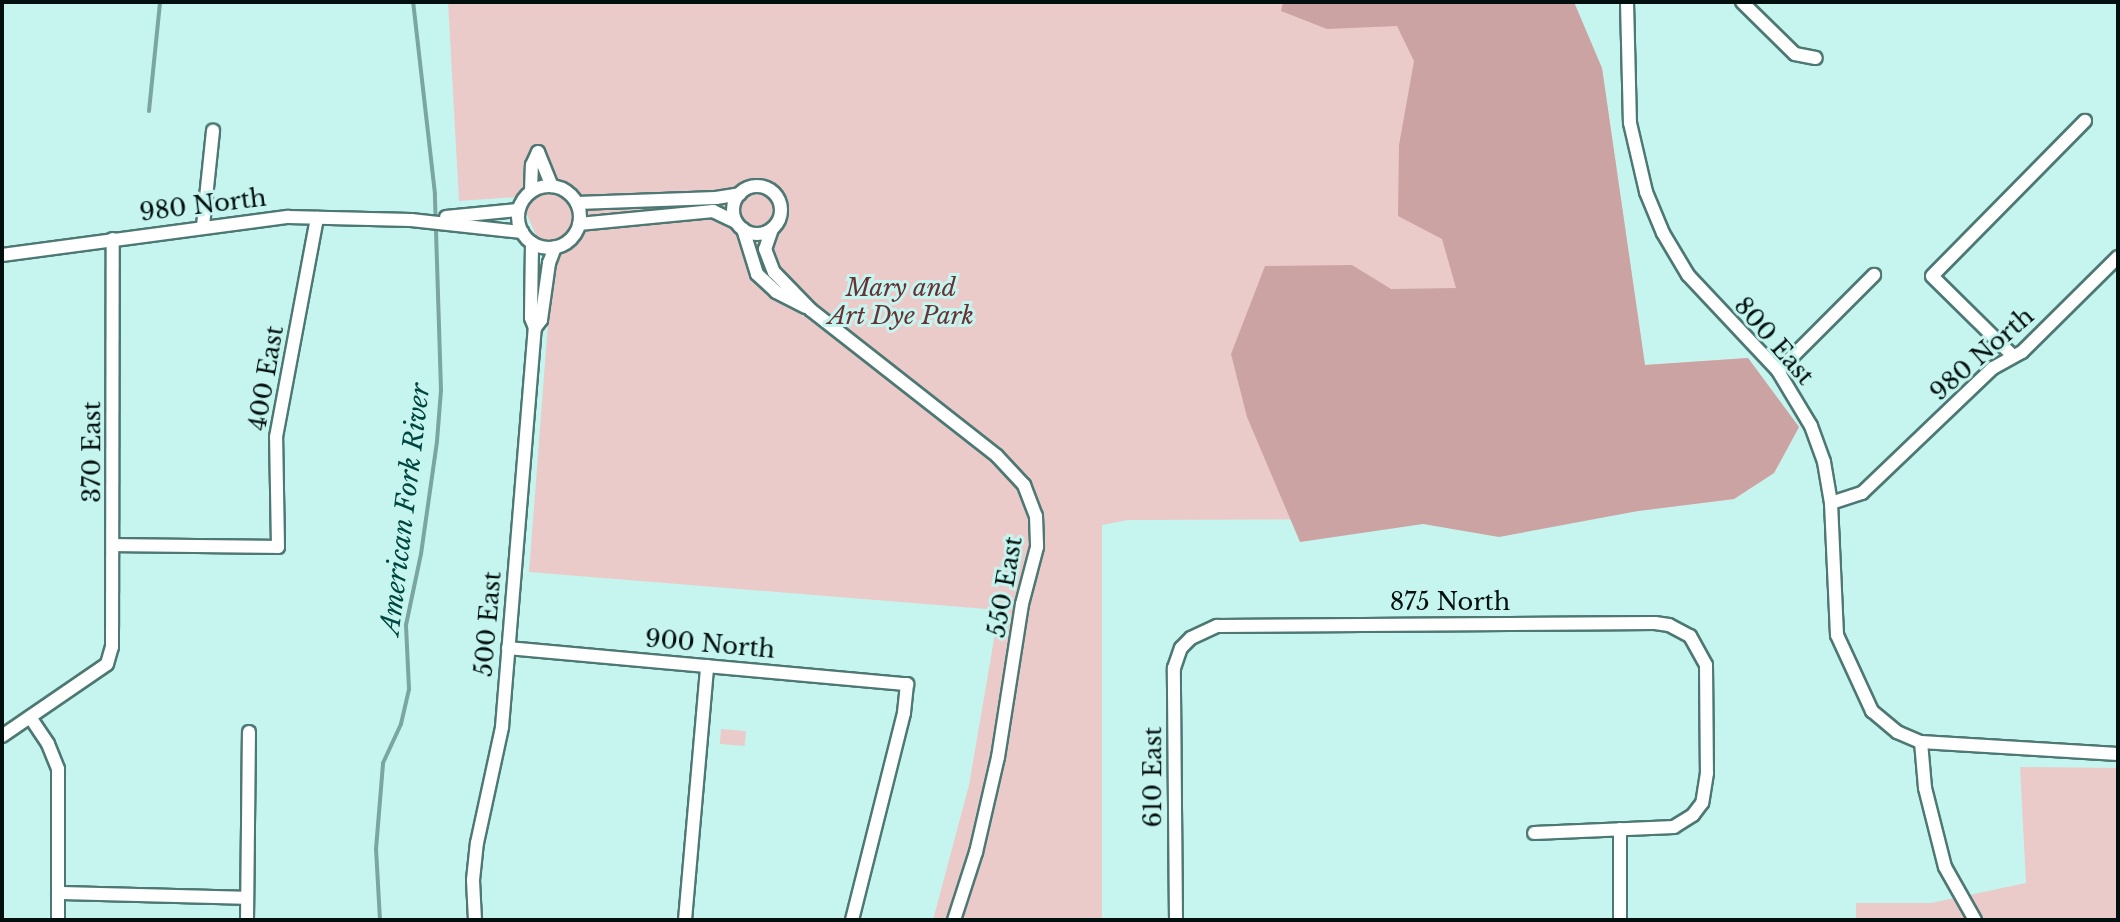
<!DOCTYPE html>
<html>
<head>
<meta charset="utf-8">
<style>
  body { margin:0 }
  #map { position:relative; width:2120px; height:922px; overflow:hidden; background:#c6f5ef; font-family:"Libre Baskerville",serif }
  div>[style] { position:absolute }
  .green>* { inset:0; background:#eacbca; transform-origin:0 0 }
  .forest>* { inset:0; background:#cba3a2 }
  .stream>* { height:4px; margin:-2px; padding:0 2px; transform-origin:2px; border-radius:2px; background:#7aa5a0 }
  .roads { filter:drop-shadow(2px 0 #4d7873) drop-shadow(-2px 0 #4d7873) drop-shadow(0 2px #4d7873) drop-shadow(0 -2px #4d7873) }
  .minor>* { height:12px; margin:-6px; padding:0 6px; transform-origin:6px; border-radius:6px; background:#fff }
  .minor>.ring { margin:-6px; padding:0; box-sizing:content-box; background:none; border:12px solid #fff; border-radius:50% }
  span { translate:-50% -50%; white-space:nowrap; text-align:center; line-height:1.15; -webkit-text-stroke:6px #c6f5ef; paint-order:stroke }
  .street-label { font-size:24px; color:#01100e }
  .park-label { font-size:24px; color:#673234; font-style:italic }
  .water-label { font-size:26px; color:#004640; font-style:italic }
  .frame { position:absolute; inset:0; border:4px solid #01100e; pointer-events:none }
</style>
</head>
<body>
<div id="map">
  <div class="green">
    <i style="clip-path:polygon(448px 2px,1553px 2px,1602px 68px,1645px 365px,1748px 358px,1799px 427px,1774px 473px,1734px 499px,1638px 511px,1401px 519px,1128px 520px,1102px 525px,1102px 920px,933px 920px,969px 785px,999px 610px,529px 572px,552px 271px,519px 197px,459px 201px)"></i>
    <i style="left:721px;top:729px;width:25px;height:15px;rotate:5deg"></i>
    <i style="clip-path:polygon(2020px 767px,2118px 768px,2118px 920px,1856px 920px,1856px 903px,1931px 903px,2026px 883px)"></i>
  </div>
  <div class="forest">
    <i style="clip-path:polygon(1283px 2px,1574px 2px,1602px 68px,1645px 365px,1748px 358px,1799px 427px,1774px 473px,1734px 499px,1638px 511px,1499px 537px,1423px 524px,1300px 542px,1247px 417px,1231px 354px,1265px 266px,1352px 265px,1391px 289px,1456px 288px,1442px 239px,1398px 216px,1399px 145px,1414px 61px,1397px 26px,1327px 29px,1281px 11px)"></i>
  </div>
  <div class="stream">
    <i style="left:149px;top:111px;width:110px;rotate:-84.2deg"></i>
    <i style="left:380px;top:920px;width:71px;rotate:-93.2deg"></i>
    <i style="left:376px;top:849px;width:86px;rotate:-85.3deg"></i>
    <i style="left:383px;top:763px;width:43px;rotate:-65.2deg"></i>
    <i style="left:401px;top:724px;width:36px;rotate:-77deg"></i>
    <i style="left:409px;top:689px;width:64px;rotate:-92.7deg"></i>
    <i style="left:406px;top:625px;width:73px;rotate:-78.1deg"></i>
    <i style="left:421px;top:554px;width:114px;rotate:-81.9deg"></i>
    <i style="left:437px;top:441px;width:51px;rotate:-85.5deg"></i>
    <i style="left:441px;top:390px;width:196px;rotate:-91.8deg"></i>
    <i style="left:435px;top:194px;width:193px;rotate:-96.5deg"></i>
  </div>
  <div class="roads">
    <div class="minor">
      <i style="left:1627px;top:2px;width:121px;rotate:88.6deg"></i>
      <i style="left:1630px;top:123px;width:71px;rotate:76.9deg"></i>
      <i style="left:1646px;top:192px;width:44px;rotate:67.5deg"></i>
      <i style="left:1663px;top:233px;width:49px;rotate:59.2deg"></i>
      <i style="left:1688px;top:275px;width:132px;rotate:46.8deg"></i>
      <i style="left:1778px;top:371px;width:64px;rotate:59deg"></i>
      <i style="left:1811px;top:426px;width:38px;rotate:70deg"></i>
      <i style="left:1824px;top:462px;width:42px;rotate:80.3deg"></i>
      <i style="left:1831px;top:503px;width:132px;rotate:87.4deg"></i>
      <i style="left:1837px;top:635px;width:84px;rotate:65.3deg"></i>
      <i style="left:1872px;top:711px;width:33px;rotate:40deg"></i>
      <i style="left:1897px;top:732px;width:26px;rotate:23deg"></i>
      <i style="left:1921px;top:742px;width:197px;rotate:3.5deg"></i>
      <i style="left:1742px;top:2px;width:74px;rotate:44.5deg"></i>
      <i style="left:1795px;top:54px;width:21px;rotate:11deg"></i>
      <i style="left:538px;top:152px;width:37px;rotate:68deg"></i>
      <i class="ring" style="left:518px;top:186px;width:50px;height:50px"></i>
      <i class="ring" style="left:733px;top:186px;width:36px;height:36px"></i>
      <i style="left:531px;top:191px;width:26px;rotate:-88deg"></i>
      <i style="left:532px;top:165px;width:14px;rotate:-65deg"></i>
      <i style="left:577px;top:203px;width:139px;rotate:-2.1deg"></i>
      <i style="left:716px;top:198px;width:24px;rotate:-9deg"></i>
      <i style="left:446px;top:217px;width:72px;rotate:-5.6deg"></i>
      <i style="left:579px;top:224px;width:135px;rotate:-5.5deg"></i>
      <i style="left:713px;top:211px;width:25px;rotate:26deg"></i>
      <i style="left:203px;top:226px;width:96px;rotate:-84deg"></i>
      <i style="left:743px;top:229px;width:47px;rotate:72.7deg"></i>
      <i style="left:757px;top:274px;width:26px;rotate:43deg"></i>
      <i style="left:776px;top:292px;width:33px;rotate:27deg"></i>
      <i style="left:772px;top:229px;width:21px;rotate:109deg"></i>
      <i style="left:765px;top:249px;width:25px;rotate:69deg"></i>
      <i style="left:774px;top:272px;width:53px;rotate:45.8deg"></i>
      <i style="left:811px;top:310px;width:236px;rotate:38.1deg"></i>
      <i style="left:997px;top:456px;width:40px;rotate:47deg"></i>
      <i style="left:1024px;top:485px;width:33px;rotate:69deg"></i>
      <i style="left:1036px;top:516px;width:31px;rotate:88deg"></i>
      <i style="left:1037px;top:547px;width:59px;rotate:104.7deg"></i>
      <i style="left:1022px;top:604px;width:155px;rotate:98.9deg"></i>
      <i style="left:998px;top:757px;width:98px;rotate:103deg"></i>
      <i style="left:976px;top:852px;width:71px;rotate:107.9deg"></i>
      <i style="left:532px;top:243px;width:75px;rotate:90.8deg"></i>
      <i style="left:531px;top:318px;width:11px;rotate:68deg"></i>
      <i style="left:2px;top:255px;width:289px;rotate:-7.6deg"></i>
      <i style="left:288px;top:217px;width:123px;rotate:1.4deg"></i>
      <i style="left:411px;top:220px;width:112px;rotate:6.2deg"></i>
      <i style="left:2012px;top:355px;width:112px;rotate:-135.4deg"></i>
      <i style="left:1932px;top:276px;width:218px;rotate:-45.4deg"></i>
      <i style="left:1778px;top:371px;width:136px;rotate:-45deg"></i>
      <i style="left:1831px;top:503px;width:33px;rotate:-18deg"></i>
      <i style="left:1862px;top:493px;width:181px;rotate:-43.7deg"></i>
      <i style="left:1993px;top:368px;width:33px;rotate:-29deg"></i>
      <i style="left:2022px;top:352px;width:135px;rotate:-44.7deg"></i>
      <i style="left:114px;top:545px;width:164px;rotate:0.7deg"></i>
      <i style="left:278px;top:547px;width:110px;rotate:-91deg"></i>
      <i style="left:276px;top:437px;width:223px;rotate:-79.4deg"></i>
      <i style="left:508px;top:648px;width:401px;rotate:5.2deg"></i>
      <i style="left:907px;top:684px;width:29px;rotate:96deg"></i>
      <i style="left:904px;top:713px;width:213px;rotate:104.1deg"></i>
      <i style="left:30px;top:717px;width:32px;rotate:56deg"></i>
      <i style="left:48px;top:744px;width:27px;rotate:68deg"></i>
      <i style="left:58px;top:769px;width:151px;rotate:90deg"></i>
      <i style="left:2px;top:736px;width:127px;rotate:-34.4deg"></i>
      <i style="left:107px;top:664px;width:18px;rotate:-74deg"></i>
      <i style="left:112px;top:647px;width:408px;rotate:-89.9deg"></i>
      <i style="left:1921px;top:742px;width:46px;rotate:85deg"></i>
      <i style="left:1925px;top:788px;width:81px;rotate:75.8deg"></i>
      <i style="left:1945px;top:867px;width:61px;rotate:60.5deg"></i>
      <i style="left:1620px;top:829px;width:91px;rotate:90deg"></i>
      <i style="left:58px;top:893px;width:189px;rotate:1.5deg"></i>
      <i style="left:247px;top:920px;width:188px;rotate:-89.4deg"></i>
      <i style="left:475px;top:920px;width:40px;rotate:-92.9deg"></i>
      <i style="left:473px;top:880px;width:37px;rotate:-84deg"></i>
      <i style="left:477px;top:843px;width:119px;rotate:-77.8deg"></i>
      <i style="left:502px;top:727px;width:400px;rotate:-85.3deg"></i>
      <i style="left:535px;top:328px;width:10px;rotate:-53deg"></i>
      <i style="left:541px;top:320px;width:58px;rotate:-82deg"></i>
      <i style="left:549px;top:263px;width:17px;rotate:-69deg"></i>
      <i style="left:685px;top:920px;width:255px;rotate:-85deg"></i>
      <i style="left:1176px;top:920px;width:252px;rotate:-90.5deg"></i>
      <i style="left:1174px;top:668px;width:21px;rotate:-71deg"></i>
      <i style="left:1181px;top:648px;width:14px;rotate:-45deg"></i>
      <i style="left:1191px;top:638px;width:29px;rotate:-25deg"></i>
      <i style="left:1217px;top:626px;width:438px;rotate:-0.4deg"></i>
      <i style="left:1655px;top:623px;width:14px;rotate:8deg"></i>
      <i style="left:1669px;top:625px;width:24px;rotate:28deg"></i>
      <i style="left:1690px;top:636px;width:33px;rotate:61deg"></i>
      <i style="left:1706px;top:665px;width:108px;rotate:89.5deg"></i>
      <i style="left:1707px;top:773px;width:30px;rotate:99deg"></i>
      <i style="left:1702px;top:803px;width:15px;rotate:127deg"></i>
      <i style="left:1693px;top:815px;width:22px;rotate:148deg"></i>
      <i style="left:1674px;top:827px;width:140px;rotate:177.5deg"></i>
    </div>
  </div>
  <div class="street-label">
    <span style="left:203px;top:205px;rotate:-7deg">980 North</span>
    <span style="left:1774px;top:341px;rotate:49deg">800 East</span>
    <span style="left:1982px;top:354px;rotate:-41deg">980 North</span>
    <span style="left:266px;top:378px;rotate:-80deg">400 East</span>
    <span style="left:92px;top:452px;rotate:-90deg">370 East</span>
    <span style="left:1005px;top:587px;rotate:-80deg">550 East</span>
    <span style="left:1450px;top:602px">875 North</span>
    <span style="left:488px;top:624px;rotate:-85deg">500 East</span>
    <span style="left:710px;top:644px;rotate:5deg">900 North</span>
    <span style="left:1153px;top:777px;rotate:-90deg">610 East</span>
  </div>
  <div class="park-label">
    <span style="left:901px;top:302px">Mary and<br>Art Dye Park</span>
  </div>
  <div class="water-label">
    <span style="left:406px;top:509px;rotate:-83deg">American Fork River</span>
  </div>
  <div class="frame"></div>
</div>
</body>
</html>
